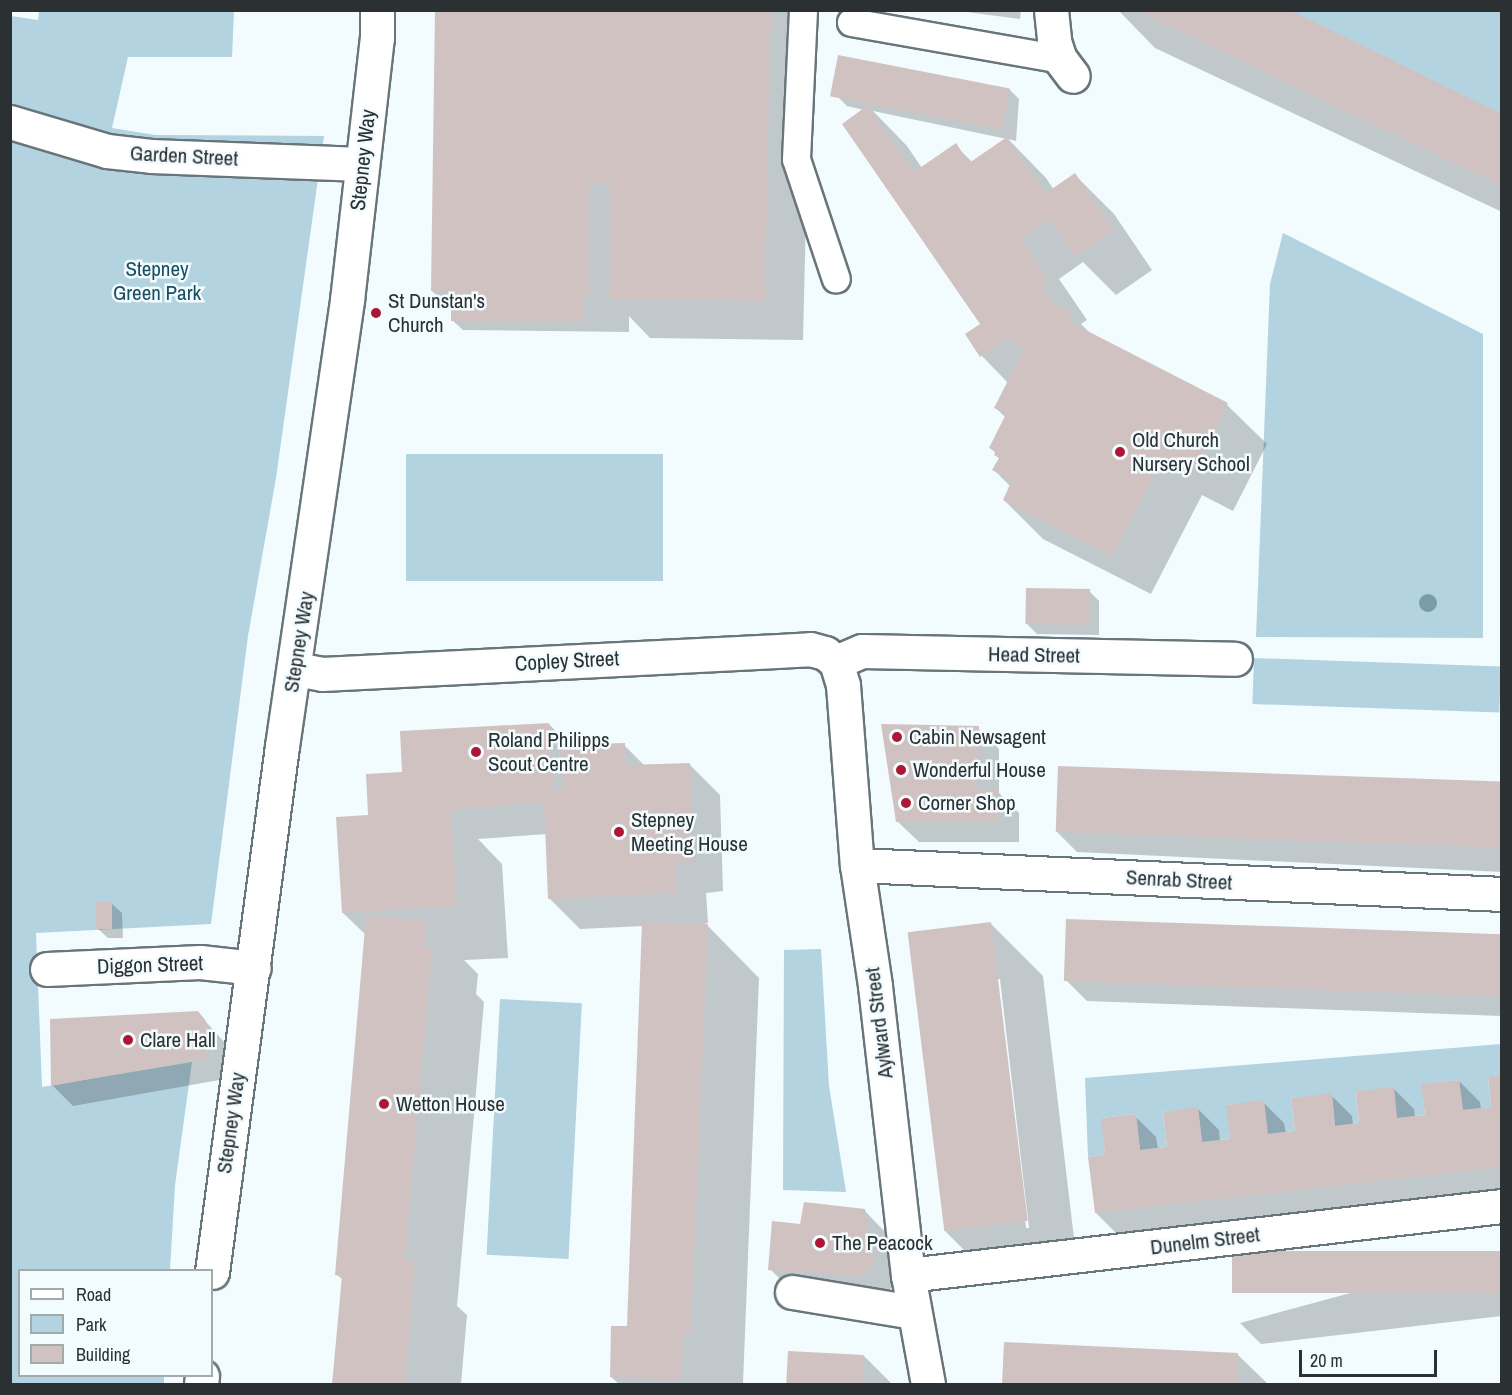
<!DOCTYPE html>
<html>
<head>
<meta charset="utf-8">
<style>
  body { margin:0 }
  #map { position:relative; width:1512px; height:1395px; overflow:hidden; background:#f2fbfe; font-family:"Archivo Narrow",sans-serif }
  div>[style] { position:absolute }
  .green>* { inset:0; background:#b3d3e0; transform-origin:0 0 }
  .shadow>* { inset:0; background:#0003 }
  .building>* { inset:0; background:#d1c2c2; transform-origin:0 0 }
  .roads { filter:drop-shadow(2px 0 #68757a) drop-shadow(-2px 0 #68757a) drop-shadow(0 2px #68757a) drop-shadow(0 -2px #68757a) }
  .lane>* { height:27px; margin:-13.5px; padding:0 13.5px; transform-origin:13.5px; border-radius:13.5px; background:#fff }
  .street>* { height:33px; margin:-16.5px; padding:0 16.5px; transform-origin:16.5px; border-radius:16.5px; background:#fff }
  .secondary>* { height:33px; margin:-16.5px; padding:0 16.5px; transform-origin:16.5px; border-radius:16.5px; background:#fff }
  .trees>* { width:18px; height:18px; margin:-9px; border-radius:50%; background:#7a9ca8 }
  .dots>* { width:16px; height:16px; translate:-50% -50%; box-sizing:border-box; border:3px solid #f2fbfe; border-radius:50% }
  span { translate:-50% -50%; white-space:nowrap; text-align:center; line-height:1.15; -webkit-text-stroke:5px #f2fbfe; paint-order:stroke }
  .street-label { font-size:21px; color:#2b3032 }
  .park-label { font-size:21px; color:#174e61 }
  .poi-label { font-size:21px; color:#2b3032 }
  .left { translate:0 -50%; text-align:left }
  .frame { position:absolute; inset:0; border:12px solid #2b3032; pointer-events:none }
  .legend { position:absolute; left:18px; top:1269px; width:195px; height:108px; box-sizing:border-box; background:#f2fbfe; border:2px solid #a2aaac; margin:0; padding:8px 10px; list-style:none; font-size:18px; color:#2b3032 }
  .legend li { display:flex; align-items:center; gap:12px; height:30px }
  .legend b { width:30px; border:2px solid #a2aaac }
  .scale { position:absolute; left:1299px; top:1350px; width:138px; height:27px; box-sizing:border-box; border:3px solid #2b3032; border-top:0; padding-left:8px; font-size:18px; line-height:21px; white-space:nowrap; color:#2b3032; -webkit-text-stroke:4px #f2fbfe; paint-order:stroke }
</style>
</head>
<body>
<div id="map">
  <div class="green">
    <i style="clip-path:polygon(39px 10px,234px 11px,232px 57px,128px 57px,112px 128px,155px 135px,324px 136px,276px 478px,248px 636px,211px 924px,36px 933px,42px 1087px,192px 1062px,175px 1185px,170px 1270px,20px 1270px,20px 1376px,164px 1376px,164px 1384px,11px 1384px,11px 16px,38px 20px)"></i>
    <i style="clip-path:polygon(1290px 11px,1501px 11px,1501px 114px)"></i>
    <i style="clip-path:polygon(1283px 233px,1483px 334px,1483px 638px,1256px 637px,1270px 284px)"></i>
    <i style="left:406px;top:454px;width:257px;height:127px"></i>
    <i style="left:1254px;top:658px;width:247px;height:46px;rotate:2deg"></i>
    <i style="clip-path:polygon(821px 949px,829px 1086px,846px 1192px,783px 1190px,784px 950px)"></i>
    <i style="left:500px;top:999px;width:82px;height:256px;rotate:3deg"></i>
    <i style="clip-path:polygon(1501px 1044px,1501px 1076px,1488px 1078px,1491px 1107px,1463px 1110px,1459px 1080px,1442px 1082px,1422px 1085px,1425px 1115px,1397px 1118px,1376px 1089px,1356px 1092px,1359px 1123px,1335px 1126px,1332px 1094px,1291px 1098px,1295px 1131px,1268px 1134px,1245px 1103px,1227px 1105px,1230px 1139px,1202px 1142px,1198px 1108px,1163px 1112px,1167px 1147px,1140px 1150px,1136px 1114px,1102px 1118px,1105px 1154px,1088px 1157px,1085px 1078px)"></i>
  </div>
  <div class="shadow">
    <i style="clip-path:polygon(437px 10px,811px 10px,803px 340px,650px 338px,629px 316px,629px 332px,463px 330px,452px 320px,453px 311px,432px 291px)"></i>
    <i style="clip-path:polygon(951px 10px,1021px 10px,1020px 19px)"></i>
    <i style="clip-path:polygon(1118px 10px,1286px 10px,1502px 117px,1502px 212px,1155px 48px)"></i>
    <i style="clip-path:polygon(evenodd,1009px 89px,1019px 99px,1016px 141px,1008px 139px,1046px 178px,1054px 190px,1075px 175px,1114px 214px,1152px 270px,1116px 295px,1083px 262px,1059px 279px,1087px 320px,1081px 324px,1092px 335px,1227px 405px,1267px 444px,1233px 511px,1202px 495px,1151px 594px,1043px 539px,1004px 500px,1011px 487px,994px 470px,1000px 459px,991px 448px,1006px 418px,996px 408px,1008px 383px,982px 356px,982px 324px,864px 110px,847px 106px,837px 96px,1009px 89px,873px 111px,1007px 139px,973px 163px,955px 145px,922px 168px,907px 146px,873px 111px)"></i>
    <i style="clip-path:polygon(1089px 591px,1099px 601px,1099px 635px,1037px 634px,1027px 624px)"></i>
    <i style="clip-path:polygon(549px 724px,571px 747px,624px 745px,645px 766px,689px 764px,720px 795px,723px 891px,706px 893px,708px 923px,705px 923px,759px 978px,743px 1384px,619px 1384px,611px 1377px,628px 1328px,644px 926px,580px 929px,549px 898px,547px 834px,478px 839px,502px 864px,508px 958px,464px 960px,478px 974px,476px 994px,484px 1002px,457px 1306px,467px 1315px,461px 1384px,334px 1384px,343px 1280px,336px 1274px,366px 935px,343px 913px,370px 817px,404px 774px)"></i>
    <i style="clip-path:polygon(978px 728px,999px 749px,999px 793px,1019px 813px,1019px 842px,919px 842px,897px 821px)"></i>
    <i style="clip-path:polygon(1502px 787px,1502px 872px,1077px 852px,1056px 831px)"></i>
    <i style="clip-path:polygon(111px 903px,122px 913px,123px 938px,108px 938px,97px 928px)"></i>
    <i style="clip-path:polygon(evenodd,991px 924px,1043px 976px,1078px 1272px,996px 1282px,944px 1230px,991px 924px,997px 979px,1000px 979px,1029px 1228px,1026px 1228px,997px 979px)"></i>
    <i style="clip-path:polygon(1502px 936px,1502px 1016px,1087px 1001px,1066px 980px)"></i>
    <i style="clip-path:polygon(198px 1013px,226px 1044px,225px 1079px,73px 1106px,52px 1085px)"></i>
    <i style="clip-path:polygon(1502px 1077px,1502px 1190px,1117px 1234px,1096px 1213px,1107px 1156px,1135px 1116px,1156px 1137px,1158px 1149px,1169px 1148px,1198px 1109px,1219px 1130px,1220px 1142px,1232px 1141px,1263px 1102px,1284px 1123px,1286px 1134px,1297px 1133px,1331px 1095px,1352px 1116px,1353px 1125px,1361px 1125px,1393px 1088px,1414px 1109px,1415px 1118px,1426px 1117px,1459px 1081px,1480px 1102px,1481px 1110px,1493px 1108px)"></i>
    <i style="clip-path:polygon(864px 1210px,885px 1232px,895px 1284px,883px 1296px,791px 1290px,770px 1269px,802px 1225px)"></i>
    <i style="clip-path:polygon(1502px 1252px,1502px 1316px,1261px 1344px,1240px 1323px)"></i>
    <i style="clip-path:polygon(1005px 1343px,1237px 1354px,1268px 1384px,1003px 1384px)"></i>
    <i style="clip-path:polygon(790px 1352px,864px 1356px,892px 1384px,788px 1384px)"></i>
  </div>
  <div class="building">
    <i style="clip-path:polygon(435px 10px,772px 10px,773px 30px,770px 30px,765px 301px,609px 299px,610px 183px,590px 183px,590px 294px,583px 293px,583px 322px,451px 321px,451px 292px,431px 291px)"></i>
    <i style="clip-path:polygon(1135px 10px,1290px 10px,1502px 114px,1502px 186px)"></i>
    <i style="left:838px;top:55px;width:175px;height:42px;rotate:11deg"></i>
    <i style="clip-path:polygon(868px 105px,914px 172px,956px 143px,969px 163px,1007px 137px,1046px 193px,1075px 173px,1114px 230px,1076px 257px,1050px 219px,1021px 239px,1049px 280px,1042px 285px,1054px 304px,1072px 313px,1068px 321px,1228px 403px,1193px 473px,1163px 457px,1112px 556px,1003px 500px,1012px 480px,992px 470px,999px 458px,994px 455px,996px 452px,989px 448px,1006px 414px,994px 408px,1024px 349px,1005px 339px,980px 357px,965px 334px,980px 324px,842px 124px)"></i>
    <i style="left:1026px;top:588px;width:64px;height:36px;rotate:1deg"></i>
    <i style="clip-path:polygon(549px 723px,554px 790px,564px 789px,563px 745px,625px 743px,626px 765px,690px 763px,693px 861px,676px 862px,677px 893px,548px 899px,544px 802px,451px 810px,457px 906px,342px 913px,336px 817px,368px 815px,366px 774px,402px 772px,400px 731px)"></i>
    <i style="clip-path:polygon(881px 724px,979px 726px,978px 790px,998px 790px,998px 822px,896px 822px)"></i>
    <i style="left:1058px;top:766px;width:444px;height:66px;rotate:2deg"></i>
    <i style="left:96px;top:902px;width:16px;height:27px"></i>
    <i style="clip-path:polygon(366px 916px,427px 921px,424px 947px,432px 948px,405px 1260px,415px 1262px,405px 1384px,332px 1384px,342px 1276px,335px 1275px)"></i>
    <i style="left:1066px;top:919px;width:436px;height:62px;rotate:2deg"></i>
    <i style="clip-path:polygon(642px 922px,708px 924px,691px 1333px,683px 1333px,681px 1380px,610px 1377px,611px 1326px,627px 1326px)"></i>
    <i style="left:991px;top:922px;width:301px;height:84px;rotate:83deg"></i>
    <i style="clip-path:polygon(198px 1011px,206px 1021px,205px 1058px,51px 1086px,50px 1019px)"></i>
    <i style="clip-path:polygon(1502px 1076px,1502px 1167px,1095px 1213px,1088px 1157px,1105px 1154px,1101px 1118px,1136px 1114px,1140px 1150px,1167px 1147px,1163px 1112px,1198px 1107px,1202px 1142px,1230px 1139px,1226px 1105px,1264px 1100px,1268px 1134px,1295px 1131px,1291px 1098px,1332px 1093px,1335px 1126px,1359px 1123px,1356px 1091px,1394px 1087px,1397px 1118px,1425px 1115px,1421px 1084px,1459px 1080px,1463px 1110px,1491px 1107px,1488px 1077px)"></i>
    <i style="clip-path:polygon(804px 1202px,865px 1209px,874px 1263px,862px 1276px,768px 1270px,772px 1221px,800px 1224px)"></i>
    <i style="left:1502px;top:1251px;width:42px;height:270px;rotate:90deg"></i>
    <i style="clip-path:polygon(1004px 1342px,1238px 1353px,1237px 1384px,1002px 1384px)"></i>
    <i style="left:788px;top:1351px;width:76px;height:33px;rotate:3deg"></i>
  </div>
  <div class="roads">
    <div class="lane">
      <i style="left:803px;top:10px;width:149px;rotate:92.7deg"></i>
      <i style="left:796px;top:159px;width:126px;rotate:71.6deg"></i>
      <i style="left:851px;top:22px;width:212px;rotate:10deg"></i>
    </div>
    <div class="street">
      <i style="left:1051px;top:10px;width:31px;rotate:84deg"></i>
      <i style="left:1054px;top:41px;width:19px;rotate:72deg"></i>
      <i style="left:1060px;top:59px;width:21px;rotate:53deg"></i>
      <i style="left:10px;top:122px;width:101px;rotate:16.6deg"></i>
      <i style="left:107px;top:151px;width:44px;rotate:6.5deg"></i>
      <i style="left:151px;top:156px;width:211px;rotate:2.2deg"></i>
      <i style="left:836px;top:662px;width:28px;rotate:-23deg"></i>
      <i style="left:862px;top:651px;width:373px;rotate:1.2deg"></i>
      <i style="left:295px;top:669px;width:27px;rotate:10deg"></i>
      <i style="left:322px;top:674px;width:489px;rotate:-2.9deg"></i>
      <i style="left:810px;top:649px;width:16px;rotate:15deg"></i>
      <i style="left:825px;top:653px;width:14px;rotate:39deg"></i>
      <i style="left:836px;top:662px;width:24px;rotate:73deg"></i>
      <i style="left:843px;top:685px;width:181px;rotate:85.6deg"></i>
      <i style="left:857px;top:865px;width:122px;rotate:81.5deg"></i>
      <i style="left:875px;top:986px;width:291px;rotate:83.5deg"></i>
      <i style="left:908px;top:1275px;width:111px;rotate:79.6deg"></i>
      <i style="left:857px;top:865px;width:646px;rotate:2.57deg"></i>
      <i style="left:47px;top:969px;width:153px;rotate:-2.6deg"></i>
      <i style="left:200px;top:962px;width:54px;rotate:6.3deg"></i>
      <i style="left:908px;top:1275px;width:598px;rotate:-6.63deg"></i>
      <i style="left:792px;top:1292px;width:123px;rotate:9.4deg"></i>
    </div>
    <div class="secondary">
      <i style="left:212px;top:1272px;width:531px;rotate:-82.42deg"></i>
      <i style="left:282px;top:746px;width:451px;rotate:-81.7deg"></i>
      <i style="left:347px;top:300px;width:264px;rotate:-83.5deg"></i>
      <i style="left:377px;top:38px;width:28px;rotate:-90deg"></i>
      <i style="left:201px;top:1384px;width:8px;rotate:-83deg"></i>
    </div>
  </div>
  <div class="trees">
    <i style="left:1428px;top:603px"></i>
  </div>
  <div class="dots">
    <i style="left:376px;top:313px;background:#ac1735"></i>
    <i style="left:1120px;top:452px;background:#ac1735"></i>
    <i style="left:897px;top:737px;background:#ac1735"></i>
    <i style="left:476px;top:752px;background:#ac1735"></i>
    <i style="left:901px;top:770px;background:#ac1735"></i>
    <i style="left:906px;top:803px;background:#ac1735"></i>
    <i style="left:619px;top:832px;background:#ac1735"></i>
    <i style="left:128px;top:1040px;background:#ac1735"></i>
    <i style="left:384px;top:1104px;background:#ac1735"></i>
    <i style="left:820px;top:1243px;background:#ac1735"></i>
  </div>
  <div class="street-label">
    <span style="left:184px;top:156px;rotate:3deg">Garden Street</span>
    <span style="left:363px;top:160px;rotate:-84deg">Stepney Way</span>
    <span style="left:299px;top:642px;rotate:-81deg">Stepney Way</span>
    <span style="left:1034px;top:655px;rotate:1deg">Head Street</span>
    <span style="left:567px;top:661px;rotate:-3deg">Copley Street</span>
    <span style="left:1179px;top:880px;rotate:3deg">Senrab Street</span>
    <span style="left:150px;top:965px;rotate:-2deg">Diggon Street</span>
    <span style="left:879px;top:1023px;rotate:-97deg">Aylward Street</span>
    <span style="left:231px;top:1123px;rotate:-82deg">Stepney Way</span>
    <span style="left:1205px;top:1241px;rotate:-7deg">Dunelm Street</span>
  </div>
  <div class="park-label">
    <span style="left:157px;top:281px">Stepney<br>Green Park</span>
  </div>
  <div class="poi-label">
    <span class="left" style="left:388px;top:313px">St Dunstan's<br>Church</span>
    <span class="left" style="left:1132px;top:452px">Old Church<br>Nursery School</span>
    <span class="left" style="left:909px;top:737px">Cabin Newsagent</span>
    <span class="left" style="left:488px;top:752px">Roland Philipps<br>Scout Centre</span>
    <span class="left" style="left:913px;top:770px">Wonderful House</span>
    <span class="left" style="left:918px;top:803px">Corner Shop</span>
    <span class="left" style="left:631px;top:832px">Stepney<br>Meeting House</span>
    <span class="left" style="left:140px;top:1040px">Clare Hall</span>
    <span class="left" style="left:396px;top:1104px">Wetton House</span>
    <span class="left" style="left:832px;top:1243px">The Peacock</span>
  </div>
  <div class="frame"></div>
  <ul class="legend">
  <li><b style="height:8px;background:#fff"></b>Road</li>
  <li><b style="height:16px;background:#b3d3e0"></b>Park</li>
  <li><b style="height:16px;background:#d1c2c2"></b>Building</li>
  </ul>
  <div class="scale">20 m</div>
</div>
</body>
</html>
